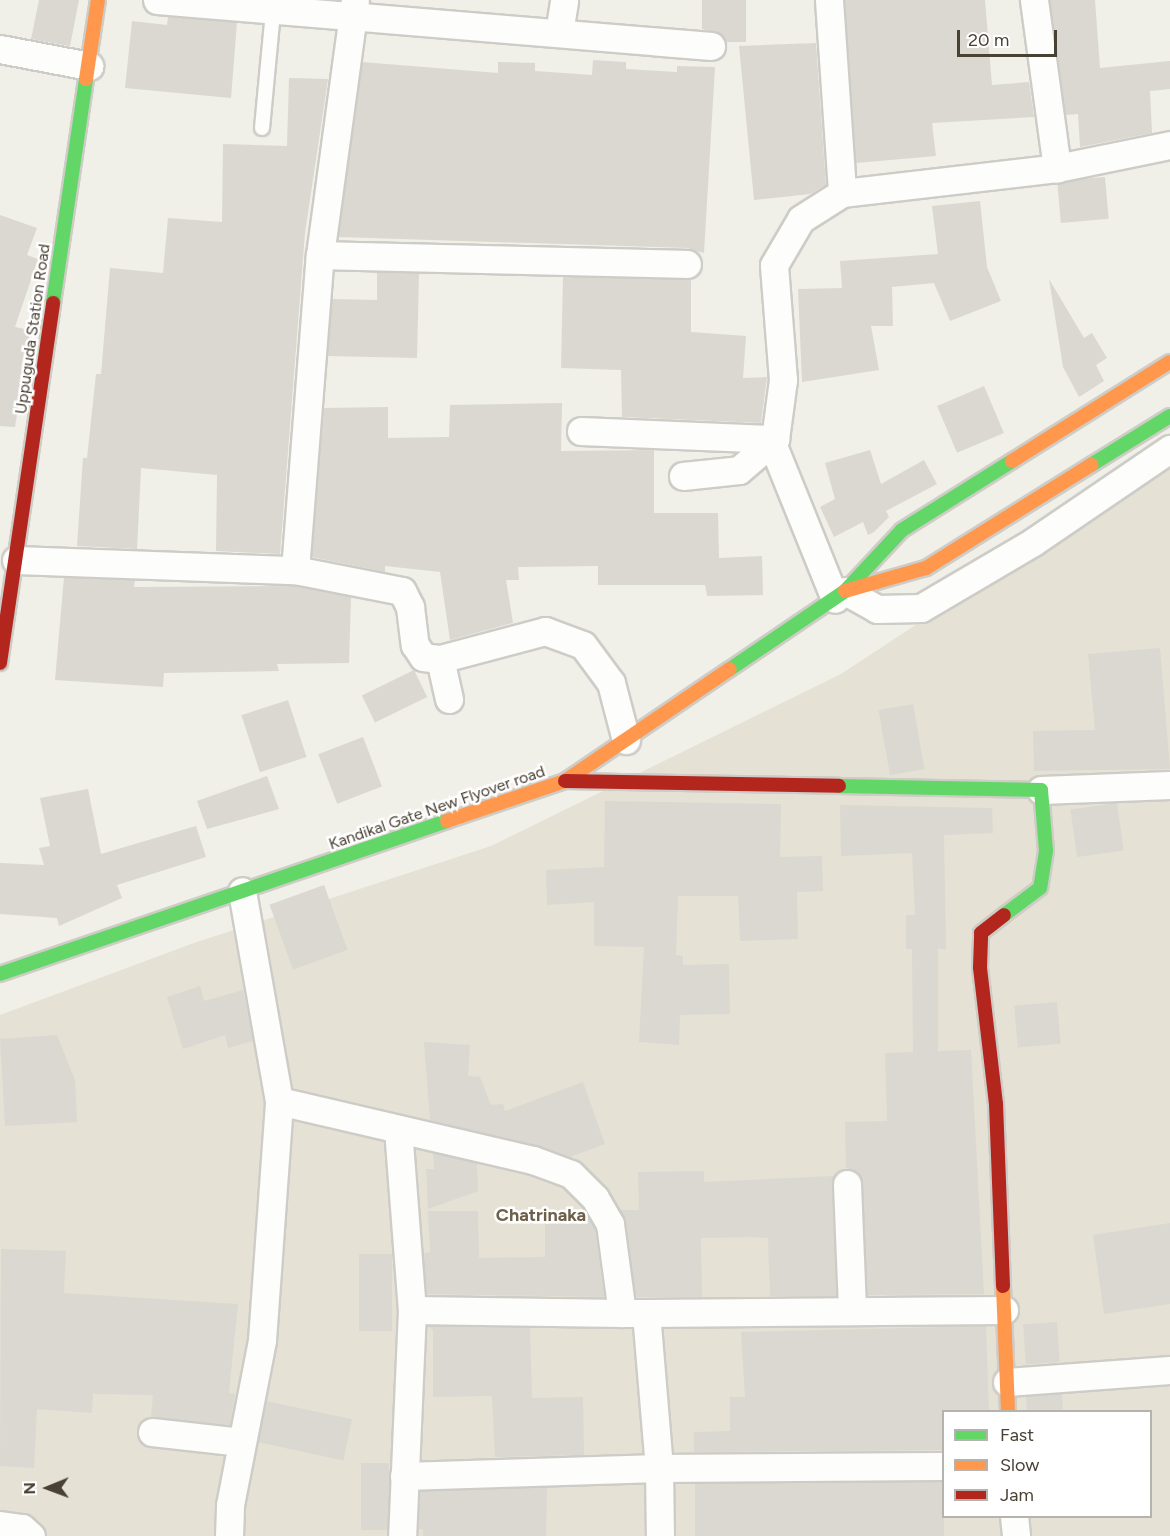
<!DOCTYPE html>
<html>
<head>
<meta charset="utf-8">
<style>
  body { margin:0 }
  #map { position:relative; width:1170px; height:1536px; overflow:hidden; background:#f0efe8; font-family:Figtree,sans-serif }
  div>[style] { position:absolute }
  .residential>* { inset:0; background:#e5e1d5 }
  .building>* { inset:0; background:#dad8d1; transform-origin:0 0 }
  .roads { filter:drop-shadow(2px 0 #ceccc6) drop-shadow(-2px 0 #ceccc6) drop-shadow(0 2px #ceccc6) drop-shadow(0 -2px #ceccc6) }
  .lane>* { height:14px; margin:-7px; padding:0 7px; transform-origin:7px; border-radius:7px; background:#fdfdfc }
  .street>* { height:27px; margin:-13.5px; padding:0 13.5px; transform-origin:13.5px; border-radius:13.5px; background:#fdfdfc }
  .fast>* { height:14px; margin:-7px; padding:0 7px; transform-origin:7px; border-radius:7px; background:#63d668 }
  .slow>* { height:14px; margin:-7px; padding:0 7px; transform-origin:7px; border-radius:7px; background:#ff974d }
  .jam>* { height:14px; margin:-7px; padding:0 7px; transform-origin:7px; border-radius:7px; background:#b3261e }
  span { translate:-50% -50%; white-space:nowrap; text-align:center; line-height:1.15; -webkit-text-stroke:5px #fff; paint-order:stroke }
  .street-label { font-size:16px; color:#484134 }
  .neighbourhood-label { font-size:18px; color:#6c604a; font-weight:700 }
  .legend { position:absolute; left:942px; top:1410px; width:210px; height:108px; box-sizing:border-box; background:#fff; border:2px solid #b6b3ae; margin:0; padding:8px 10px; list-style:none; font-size:18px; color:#484134 }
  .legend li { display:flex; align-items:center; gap:12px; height:30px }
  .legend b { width:30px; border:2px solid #b6b3ae }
  .north { position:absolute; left:18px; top:1458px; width:60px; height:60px; -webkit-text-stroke:4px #fff; paint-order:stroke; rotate:269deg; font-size:16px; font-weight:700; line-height:24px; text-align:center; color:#484134 }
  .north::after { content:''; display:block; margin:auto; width:21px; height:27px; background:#484134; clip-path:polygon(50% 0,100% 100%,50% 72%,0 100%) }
  .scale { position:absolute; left:957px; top:30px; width:100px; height:27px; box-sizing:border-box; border:3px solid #484134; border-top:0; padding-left:8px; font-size:18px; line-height:21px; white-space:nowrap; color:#484134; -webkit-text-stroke:4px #fff; paint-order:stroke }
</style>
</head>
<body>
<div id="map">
  <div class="residential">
    <i style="clip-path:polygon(evenodd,1170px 458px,1170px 1536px,0 1536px,0 1015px,194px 943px,491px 846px,841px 674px,1170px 458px,944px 1412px,1150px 1412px,1150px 1516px,944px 1516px,944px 1412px)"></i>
  </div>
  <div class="building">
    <i style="clip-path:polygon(39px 0,79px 0,70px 46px,31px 39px)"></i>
    <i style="clip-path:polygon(702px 0,746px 0,746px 42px,726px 42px,719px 33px,702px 29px)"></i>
    <i style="clip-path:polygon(845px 0,985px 0,992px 85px,1029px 82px,1034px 117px,932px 123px,936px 156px,856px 163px)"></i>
    <i style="clip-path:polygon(1050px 0,1095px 0,1100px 68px,1170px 61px,1170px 89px,1150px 91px,1152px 133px,1080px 147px,1078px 114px,1066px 115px)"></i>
    <i style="clip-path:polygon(168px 17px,237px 22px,231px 98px,125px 88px,132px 21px,167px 25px)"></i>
    <i style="clip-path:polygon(816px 43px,826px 185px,810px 194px,754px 200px,739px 46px)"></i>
    <i style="clip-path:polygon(593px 60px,626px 62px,626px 69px,677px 72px,677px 66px,715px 67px,704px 253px,687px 248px,338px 237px,362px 62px,498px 73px,498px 62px,535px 63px,535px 71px,592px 75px)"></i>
    <i style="clip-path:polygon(289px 78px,328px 79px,305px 233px,280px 554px,216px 551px,217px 475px,141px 468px,137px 549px,77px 546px,83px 458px,87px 458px,96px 374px,101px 374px,110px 268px,163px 273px,168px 218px,222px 222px,223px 144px,287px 146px)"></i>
    <i style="left:1105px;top:177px;width:42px;height:48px;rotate:85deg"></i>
    <i style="clip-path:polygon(980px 201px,987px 267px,1001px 301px,950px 321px,934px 283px,892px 287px,893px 326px,871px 326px,879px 370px,802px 382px,798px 289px,842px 288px,840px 261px,938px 254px,932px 206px)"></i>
    <i style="clip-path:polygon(0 215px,37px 228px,27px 255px,38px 259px,15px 327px,30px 330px,15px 427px,0 426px)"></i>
    <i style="clip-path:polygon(377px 272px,419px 273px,417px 358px,328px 356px,332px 299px,377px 300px)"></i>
    <i style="clip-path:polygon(563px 277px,691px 279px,691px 332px,746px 336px,743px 378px,767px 377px,761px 423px,622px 417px,621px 370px,561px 368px)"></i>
    <i style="clip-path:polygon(1049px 279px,1084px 338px,1092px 333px,1107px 358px,1096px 365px,1104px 381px,1079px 397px,1063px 367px)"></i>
    <i style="left:984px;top:386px;width:51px;height:51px;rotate:67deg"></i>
    <i style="clip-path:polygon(562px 403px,561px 451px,654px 450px,654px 513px,718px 513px,719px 558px,762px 556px,763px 595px,707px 596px,705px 585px,598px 585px,598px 566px,518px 567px,519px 580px,506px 580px,513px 623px,450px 640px,440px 572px,385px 566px,385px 572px,312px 557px,324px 408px,388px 407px,388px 438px,449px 437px,450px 405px)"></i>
    <i style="clip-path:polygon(870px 450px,881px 484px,924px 460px,937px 484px,886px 511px,889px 517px,874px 532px,868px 535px,863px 522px,834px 537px,820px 507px,835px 499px,825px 463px)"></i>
    <i style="clip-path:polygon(64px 577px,135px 580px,134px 587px,293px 586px,351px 597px,349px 663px,277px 664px,279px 671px,164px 673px,163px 687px,55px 680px)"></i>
    <i style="clip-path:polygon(1160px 648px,1170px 769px,1034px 771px,1033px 731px,1095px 730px,1088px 654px)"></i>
    <i style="left:414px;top:670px;width:30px;height:58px;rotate:64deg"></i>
    <i style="left:288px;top:700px;width:60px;height:49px;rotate:72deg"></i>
    <i style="left:913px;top:704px;width:66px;height:35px;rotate:80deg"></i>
    <i style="left:363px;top:737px;width:53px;height:48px;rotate:69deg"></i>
    <i style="clip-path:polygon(267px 776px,279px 809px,207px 829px,197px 801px)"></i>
    <i style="clip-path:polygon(88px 789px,101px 854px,196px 826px,206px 857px,117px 885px,122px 898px,59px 926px,57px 918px,0 914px,0 863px,44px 865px,39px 848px,50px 846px,40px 798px)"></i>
    <i style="clip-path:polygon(605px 801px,781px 804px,780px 857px,822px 856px,823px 891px,797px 892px,798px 939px,740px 941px,738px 896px,678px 896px,676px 955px,683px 956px,683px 965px,729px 964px,730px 1014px,680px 1015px,679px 1045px,639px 1042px,644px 947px,594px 946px,594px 902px,547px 905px,546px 870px,604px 867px)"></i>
    <i style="left:1117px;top:803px;width:48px;height:47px;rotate:82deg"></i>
    <i style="clip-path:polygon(840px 805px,992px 808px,993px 833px,944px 835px,946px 949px,938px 949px,938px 1051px,971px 1050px,984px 1294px,867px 1295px,863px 1183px,855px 1170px,846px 1168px,845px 1122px,887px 1121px,885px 1053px,913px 1052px,912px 949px,906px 949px,906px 915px,915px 915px,912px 853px,841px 856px)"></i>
    <i style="left:324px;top:885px;width:69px;height:58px;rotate:70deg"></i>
    <i style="clip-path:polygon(200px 986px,204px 1001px,243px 990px,253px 1041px,228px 1048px,225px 1035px,183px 1049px,167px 997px)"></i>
    <i style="left:1057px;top:1002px;width:42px;height:43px;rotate:85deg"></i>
    <i style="clip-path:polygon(57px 1035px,75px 1080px,77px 1122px,5px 1126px,0 1039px)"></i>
    <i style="clip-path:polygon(424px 1042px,470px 1045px,468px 1076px,480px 1077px,491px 1105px,503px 1104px,505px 1111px,583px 1082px,605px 1144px,570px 1157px,430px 1120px)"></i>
    <i style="clip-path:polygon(433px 1153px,477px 1163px,478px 1191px,428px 1209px,426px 1169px,434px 1169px)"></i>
    <i style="clip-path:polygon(704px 1171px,704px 1182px,834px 1176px,836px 1296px,770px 1296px,768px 1238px,755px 1237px,701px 1238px,702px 1297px,636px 1297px,620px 1210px,639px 1210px,638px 1172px)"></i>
    <i style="clip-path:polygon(428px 1211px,478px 1211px,479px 1258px,545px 1257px,545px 1211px,584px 1211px,595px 1229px,604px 1297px,427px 1294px,423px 1254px,430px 1252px)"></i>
    <i style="clip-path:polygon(1170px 1223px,1170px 1304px,1104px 1314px,1093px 1235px)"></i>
    <i style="clip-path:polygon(1px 1249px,66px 1251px,64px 1293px,238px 1304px,229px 1393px,235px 1394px,230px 1425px,151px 1417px,153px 1395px,93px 1394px,92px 1413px,37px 1409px,34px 1468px,0 1466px)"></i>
    <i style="left:359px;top:1254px;width:33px;height:77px"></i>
    <i style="left:1057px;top:1322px;width:40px;height:34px;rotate:86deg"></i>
    <i style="clip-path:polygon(427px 1326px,530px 1327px,532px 1398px,583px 1397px,584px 1455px,495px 1457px,492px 1396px,433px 1397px,433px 1330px)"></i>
    <i style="clip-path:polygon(986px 1326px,989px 1412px,944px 1412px,944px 1450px,694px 1452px,694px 1432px,730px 1431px,730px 1397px,745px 1397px,741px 1332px)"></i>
    <i style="left:1062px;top:1394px;width:18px;height:36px;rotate:87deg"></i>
    <i style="left:266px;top:1401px;width:88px;height:42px;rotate:12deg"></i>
    <i style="left:361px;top:1463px;width:28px;height:67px"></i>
    <i style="left:944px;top:1482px;width:54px;height:249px;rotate:90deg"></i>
    <i style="clip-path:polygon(547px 1487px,546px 1536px,423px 1536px,423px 1529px,418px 1529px,420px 1491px)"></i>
  </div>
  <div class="roads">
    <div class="lane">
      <i style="left:262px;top:128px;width:118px;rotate:-84.6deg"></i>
    </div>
    <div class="street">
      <i style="left:157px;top:0;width:556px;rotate:4.75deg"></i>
      <i style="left:829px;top:0;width:193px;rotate:86.1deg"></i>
      <i style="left:842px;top:193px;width:216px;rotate:-6.6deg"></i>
      <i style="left:1034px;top:0;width:170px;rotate:82.2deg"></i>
      <i style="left:1057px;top:168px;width:115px;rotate:-11.5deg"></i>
      <i style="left:559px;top:33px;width:33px;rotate:-81deg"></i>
      <i style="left:0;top:49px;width:91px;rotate:10.8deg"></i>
      <i style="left:320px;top:255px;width:367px;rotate:1.4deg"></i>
      <i style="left:581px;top:431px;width:194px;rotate:2.4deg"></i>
      <i style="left:772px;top:443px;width:168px;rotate:68deg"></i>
      <i style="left:683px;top:476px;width:56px;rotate:-6.1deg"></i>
      <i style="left:739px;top:470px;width:48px;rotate:-40.7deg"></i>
      <i style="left:775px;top:439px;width:60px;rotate:-82.3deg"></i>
      <i style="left:783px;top:380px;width:115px;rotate:-94.5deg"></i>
      <i style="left:774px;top:265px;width:53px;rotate:-59.6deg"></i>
      <i style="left:801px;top:219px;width:49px;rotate:-32.4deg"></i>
      <i style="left:16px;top:560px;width:279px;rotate:2.1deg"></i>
      <i style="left:295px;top:570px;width:316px;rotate:-85.5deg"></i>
      <i style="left:320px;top:255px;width:257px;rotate:-82.2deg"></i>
      <i style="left:295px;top:570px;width:109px;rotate:11.1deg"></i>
      <i style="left:402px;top:591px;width:18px;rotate:63deg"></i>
      <i style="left:410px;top:607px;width:38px;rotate:83deg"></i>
      <i style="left:415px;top:645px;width:14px;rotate:56deg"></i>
      <i style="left:423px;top:657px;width:17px;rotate:7deg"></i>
      <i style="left:440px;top:659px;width:109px;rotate:-14.9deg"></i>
      <i style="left:545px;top:631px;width:40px;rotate:20.2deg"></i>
      <i style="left:583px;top:645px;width:47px;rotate:53.6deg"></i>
      <i style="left:611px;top:683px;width:59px;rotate:75.3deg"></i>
      <i style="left:845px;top:591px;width:37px;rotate:29deg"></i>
      <i style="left:877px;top:609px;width:44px;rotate:-1.3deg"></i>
      <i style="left:921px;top:608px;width:130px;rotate:-30.5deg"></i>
      <i style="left:1033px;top:542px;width:166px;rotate:-34.2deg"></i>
      <i style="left:440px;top:659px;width:41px;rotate:77.3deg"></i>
      <i style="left:1041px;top:790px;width:129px;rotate:-2.2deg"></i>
      <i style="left:279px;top:1101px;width:261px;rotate:13.1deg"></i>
      <i style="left:533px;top:1160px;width:40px;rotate:20.2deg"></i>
      <i style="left:571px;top:1174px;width:34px;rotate:45deg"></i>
      <i style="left:595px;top:1198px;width:30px;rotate:60deg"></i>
      <i style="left:610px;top:1224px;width:90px;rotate:82.3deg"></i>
      <i style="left:622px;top:1313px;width:24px"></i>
      <i style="left:646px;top:1313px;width:156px;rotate:85.2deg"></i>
      <i style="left:659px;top:1468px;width:68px;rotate:89.2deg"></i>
      <i style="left:398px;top:1129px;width:182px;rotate:85.6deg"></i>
      <i style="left:412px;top:1310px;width:226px;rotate:92.5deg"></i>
      <i style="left:847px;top:1184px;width:127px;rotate:87.7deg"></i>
      <i style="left:412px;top:1310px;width:210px;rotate:0.8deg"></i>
      <i style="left:646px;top:1313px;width:358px;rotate:-0.5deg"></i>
      <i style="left:1007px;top:1382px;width:163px;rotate:-4.2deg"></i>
      <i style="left:152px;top:1432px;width:90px;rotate:6.4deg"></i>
      <i style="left:404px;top:1476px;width:255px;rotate:-1.8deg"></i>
      <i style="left:659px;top:1468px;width:285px;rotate:-0.4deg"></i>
      <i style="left:1014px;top:1516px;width:20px;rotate:84deg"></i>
      <i style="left:0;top:1525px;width:22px;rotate:8deg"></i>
      <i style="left:22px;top:1528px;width:12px;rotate:42deg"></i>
      <i style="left:229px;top:1536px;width:31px;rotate:-88deg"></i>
      <i style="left:230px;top:1505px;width:168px;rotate:-79deg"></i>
      <i style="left:262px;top:1340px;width:240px;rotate:-85.9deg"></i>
      <i style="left:279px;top:1101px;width:213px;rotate:-100deg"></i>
    </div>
    <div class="fast">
      <i style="left:53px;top:303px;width:226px;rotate:-81.6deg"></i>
      <i style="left:1091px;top:465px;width:93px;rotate:-31.8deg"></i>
      <i style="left:730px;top:669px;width:139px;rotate:-34.1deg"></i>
      <i style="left:845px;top:591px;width:83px;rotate:-46.9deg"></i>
      <i style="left:902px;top:530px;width:130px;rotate:-32.1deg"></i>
      <i style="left:839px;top:786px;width:202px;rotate:1.1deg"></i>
      <i style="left:1041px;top:790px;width:61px;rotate:85.3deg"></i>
      <i style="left:1046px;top:851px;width:37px;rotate:99deg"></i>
      <i style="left:1040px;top:888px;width:45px;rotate:143.1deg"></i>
      <i style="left:0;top:974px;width:472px;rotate:-18.9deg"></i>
    </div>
    <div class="slow">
      <i style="left:86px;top:79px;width:80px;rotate:-81.4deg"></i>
      <i style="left:1012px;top:461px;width:186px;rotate:-32.1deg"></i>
      <i style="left:845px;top:591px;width:84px;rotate:-15.9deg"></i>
      <i style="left:926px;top:568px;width:195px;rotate:-32deg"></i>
      <i style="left:447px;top:821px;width:125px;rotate:-18.7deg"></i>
      <i style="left:565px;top:781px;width:199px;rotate:-34.2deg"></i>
      <i style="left:1003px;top:1286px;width:126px;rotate:87.7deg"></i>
    </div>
    <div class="jam">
      <i style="left:0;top:663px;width:364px;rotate:-81.6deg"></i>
      <i style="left:565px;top:781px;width:274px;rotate:1deg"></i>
      <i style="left:1003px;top:1286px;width:182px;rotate:-92.2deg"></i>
      <i style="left:996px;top:1104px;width:138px;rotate:-96.7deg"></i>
      <i style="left:980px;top:967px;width:34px;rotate:-88deg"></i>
      <i style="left:981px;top:933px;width:29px;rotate:-38deg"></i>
    </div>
  </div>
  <div class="street-label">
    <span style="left:33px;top:329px;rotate:-82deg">Uppuguda Station Road</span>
    <span style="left:437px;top:808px;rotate:-19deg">Kandikal Gate New Flyover road</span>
  </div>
  <div class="neighbourhood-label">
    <span style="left:541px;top:1215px">Chatrinaka</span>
  </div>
  <ul class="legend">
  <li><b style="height:8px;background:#63d668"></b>Fast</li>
  <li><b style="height:8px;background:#ff974d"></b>Slow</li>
  <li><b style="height:8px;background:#b3261e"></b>Jam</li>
  </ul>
  <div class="north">N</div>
  <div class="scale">20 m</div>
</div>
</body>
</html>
